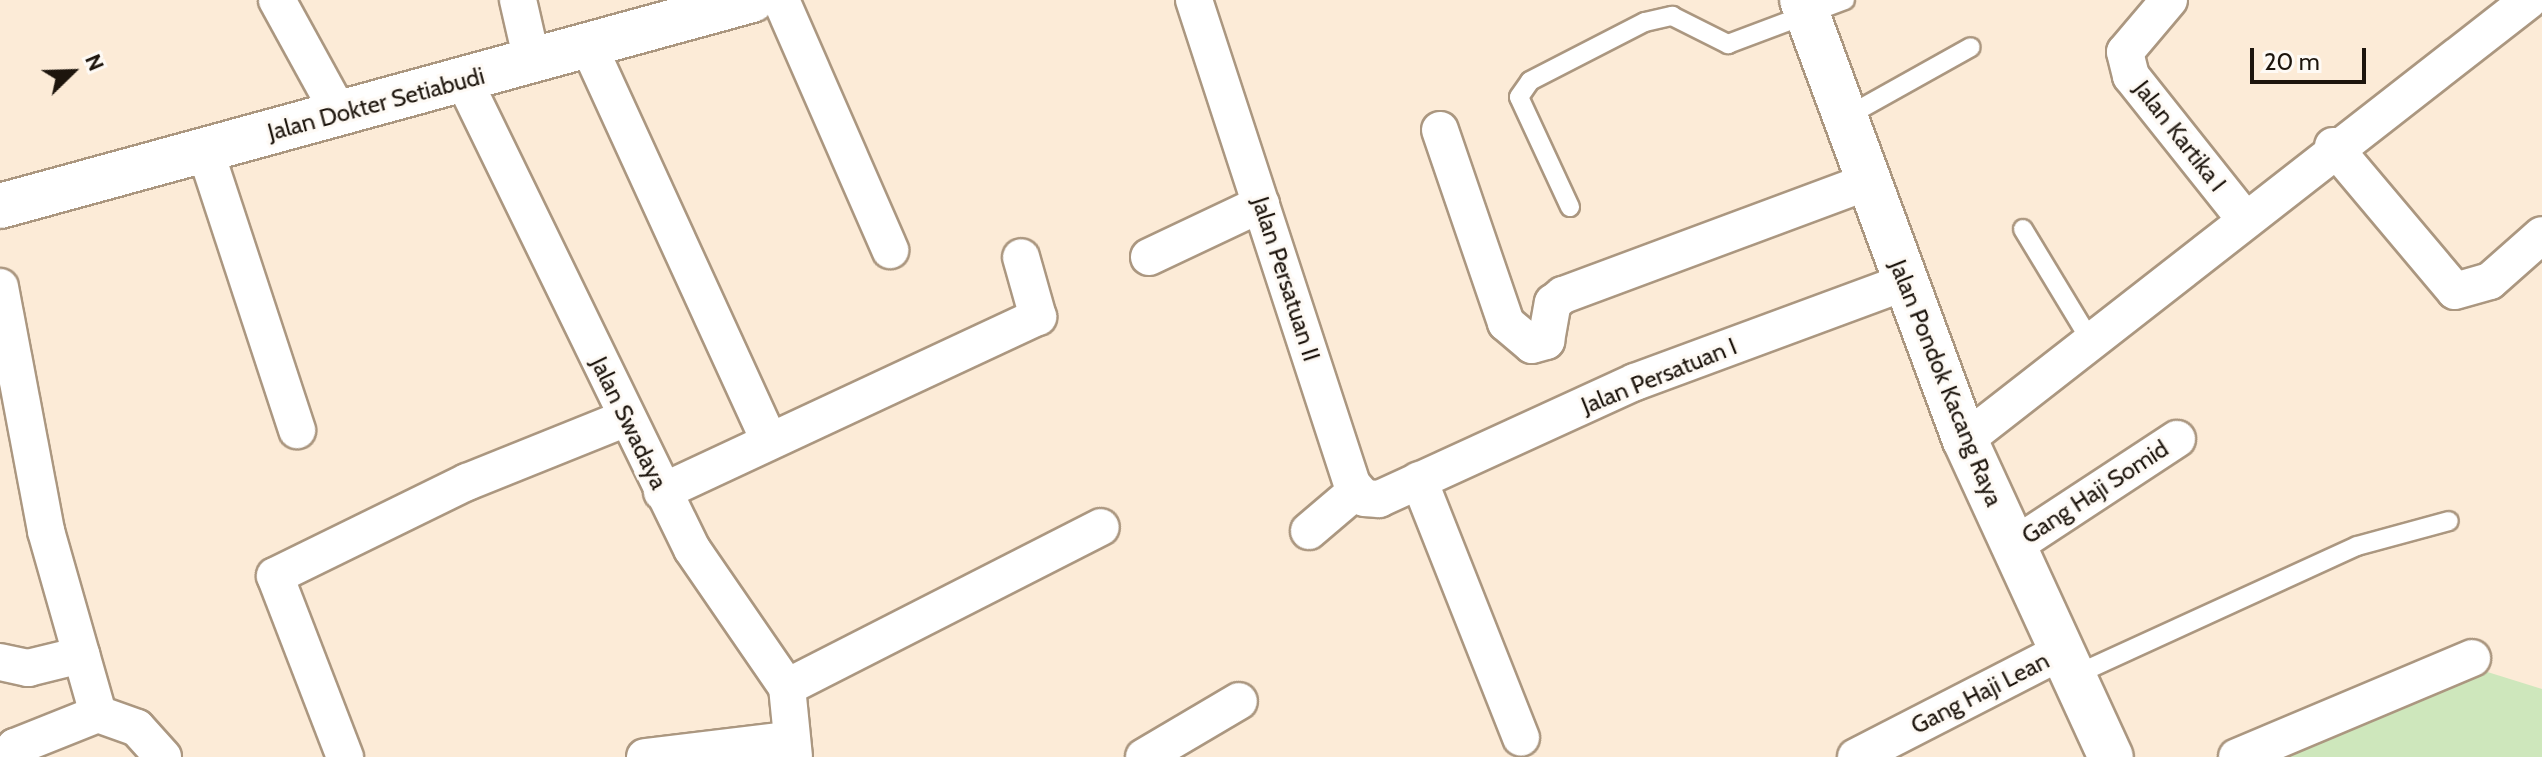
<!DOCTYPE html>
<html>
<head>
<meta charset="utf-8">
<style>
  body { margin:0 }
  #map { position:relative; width:2542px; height:757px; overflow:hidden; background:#fcebd7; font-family:Cabin,sans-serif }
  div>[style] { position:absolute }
  .green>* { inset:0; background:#cee7bc }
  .roads { filter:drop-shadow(2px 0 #ab9780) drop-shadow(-2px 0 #ab9780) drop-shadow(0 2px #ab9780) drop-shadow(0 -2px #ab9780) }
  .service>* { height:18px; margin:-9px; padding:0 9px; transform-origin:9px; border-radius:9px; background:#fff }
  .minor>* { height:36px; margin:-18px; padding:0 18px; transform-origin:18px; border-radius:18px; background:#fff }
  .tertiary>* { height:44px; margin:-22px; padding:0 22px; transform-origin:22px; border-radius:22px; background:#fff }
  .secondary>* { height:44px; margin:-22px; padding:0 22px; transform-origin:22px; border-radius:22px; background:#fff }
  span { translate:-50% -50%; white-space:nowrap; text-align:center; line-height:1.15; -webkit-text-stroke:6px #fefaf5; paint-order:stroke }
  .street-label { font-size:24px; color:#1d150d }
  .north { position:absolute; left:32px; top:32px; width:80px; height:80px; -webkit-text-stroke:6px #fefaf5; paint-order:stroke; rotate:67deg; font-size:22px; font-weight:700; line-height:32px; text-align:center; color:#1d150d }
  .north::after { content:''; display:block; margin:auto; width:28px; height:36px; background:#1d150d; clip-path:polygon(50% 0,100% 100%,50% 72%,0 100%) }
  .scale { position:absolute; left:2250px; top:48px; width:116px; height:36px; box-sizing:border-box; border:4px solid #1d150d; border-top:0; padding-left:10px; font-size:24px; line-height:28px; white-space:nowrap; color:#1d150d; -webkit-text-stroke:6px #fefaf5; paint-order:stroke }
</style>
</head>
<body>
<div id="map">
  <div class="green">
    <i style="clip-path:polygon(2465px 665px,2542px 689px,2542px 757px,2259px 757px)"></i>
  </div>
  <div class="roads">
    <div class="service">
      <i style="left:1844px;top:118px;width:145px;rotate:-29.2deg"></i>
      <i style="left:1570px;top:207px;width:121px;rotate:-114.9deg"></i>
      <i style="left:1519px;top:97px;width:19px;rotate:-55deg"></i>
      <i style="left:1530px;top:81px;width:129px;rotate:-27.2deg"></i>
      <i style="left:1645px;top:22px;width:28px;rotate:-13deg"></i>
      <i style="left:1672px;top:16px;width:63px;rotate:26.6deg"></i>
      <i style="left:1728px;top:44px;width:125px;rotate:-20.6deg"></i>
      <i style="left:2023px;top:229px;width:127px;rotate:58.8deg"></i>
      <i style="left:2073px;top:676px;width:312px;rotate:-24.6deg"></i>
      <i style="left:2357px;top:546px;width:95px;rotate:-15.2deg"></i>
    </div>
    <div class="minor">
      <i style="left:277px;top:0;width:129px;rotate:61.2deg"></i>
      <i style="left:518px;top:0;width:63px;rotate:77.1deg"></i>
      <i style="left:781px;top:0;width:273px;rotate:66.4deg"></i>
      <i style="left:1194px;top:0;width:509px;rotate:71.92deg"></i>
      <i style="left:1352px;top:484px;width:18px;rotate:49deg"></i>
      <i style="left:1364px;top:498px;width:15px;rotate:4deg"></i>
      <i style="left:1379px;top:499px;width:281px;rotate:-24.6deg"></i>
      <i style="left:1635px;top:382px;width:286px;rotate:-20.3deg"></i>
      <i style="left:2169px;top:0;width:68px;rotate:130.2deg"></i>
      <i style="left:2125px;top:52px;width:25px;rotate:76deg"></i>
      <i style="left:2131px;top:76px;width:180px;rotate:51.5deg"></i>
      <i style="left:589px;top:47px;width:430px;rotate:65.4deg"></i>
      <i style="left:464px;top:81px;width:521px;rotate:64.03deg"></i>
      <i style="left:692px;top:549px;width:168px;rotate:55.5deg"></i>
      <i style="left:787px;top:687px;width:70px;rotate:84.3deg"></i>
      <i style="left:1440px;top:130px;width:204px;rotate:71.1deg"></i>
      <i style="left:1506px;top:323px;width:34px;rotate:40deg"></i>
      <i style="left:1532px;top:345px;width:15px;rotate:-16deg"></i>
      <i style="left:1546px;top:341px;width:39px;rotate:-80deg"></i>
      <i style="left:1553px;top:303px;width:13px;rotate:-39deg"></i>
      <i style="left:1563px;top:295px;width:324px;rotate:-20.4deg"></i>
      <i style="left:2333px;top:146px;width:189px;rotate:49.9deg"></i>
      <i style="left:2455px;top:291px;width:36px;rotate:-16deg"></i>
      <i style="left:2490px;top:281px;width:69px;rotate:-41.5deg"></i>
      <i style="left:205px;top:150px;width:295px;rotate:71.8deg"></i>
      <i style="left:1149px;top:257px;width:124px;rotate:-25.3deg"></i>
      <i style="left:0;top:287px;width:248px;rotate:79.3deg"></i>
      <i style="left:46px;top:531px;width:190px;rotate:74.1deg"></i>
      <i style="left:1965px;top:440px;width:715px;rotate:-37.96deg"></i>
      <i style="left:1419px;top:480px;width:277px;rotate:68.4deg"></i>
      <i style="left:662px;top:492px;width:415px;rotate:-25deg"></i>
      <i style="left:1038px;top:317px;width:62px;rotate:-105.8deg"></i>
      <i style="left:1309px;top:531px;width:62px;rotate:-40.4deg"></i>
      <i style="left:2014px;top:546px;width:195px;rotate:-33.3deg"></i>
      <i style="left:0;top:662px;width:29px;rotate:12deg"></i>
      <i style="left:28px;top:668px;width:55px;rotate:-13.8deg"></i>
      <i style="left:787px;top:687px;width:352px;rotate:-27deg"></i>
      <i style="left:98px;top:714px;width:41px;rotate:19.7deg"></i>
      <i style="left:137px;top:728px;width:39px;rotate:48deg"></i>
      <i style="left:9px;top:757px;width:12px;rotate:-59deg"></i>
      <i style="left:15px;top:747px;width:89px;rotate:-21.7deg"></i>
      <i style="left:345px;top:757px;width:194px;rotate:-111.1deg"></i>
      <i style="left:275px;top:576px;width:214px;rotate:-26.1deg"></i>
      <i style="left:467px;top:482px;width:171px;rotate:-21.9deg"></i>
      <i style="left:645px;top:757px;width:144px;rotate:-6.8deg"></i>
      <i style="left:1144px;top:757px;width:110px;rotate:-30.5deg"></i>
      <i style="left:1856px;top:757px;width:232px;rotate:-27.2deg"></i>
      <i style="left:2237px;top:757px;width:255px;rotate:-22.8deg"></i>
    </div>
    <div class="tertiary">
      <i style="left:0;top:206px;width:780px;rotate:-15.32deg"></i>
    </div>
    <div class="secondary">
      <i style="left:1802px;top:0;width:469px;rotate:69.7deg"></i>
      <i style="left:1965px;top:440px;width:349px;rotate:65.3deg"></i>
    </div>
  </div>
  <div class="street-label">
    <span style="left:376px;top:104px;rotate:-15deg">Jalan Dokter Setiabudi</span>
    <span style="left:2180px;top:136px;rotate:52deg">Jalan Kartika I</span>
    <span style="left:1286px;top:279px;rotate:72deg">Jalan Persatuan II</span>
    <span style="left:1659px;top:376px;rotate:-22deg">Jalan Persatuan I</span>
    <span style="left:1946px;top:383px;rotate:68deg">Jalan Pondok Kacang Raya</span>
    <span style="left:629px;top:423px;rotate:64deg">Jalan Swadaya</span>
    <span style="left:2095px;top:492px;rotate:-33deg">Gang Haji Somid</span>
    <span style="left:1980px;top:693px;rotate:-27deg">Gang Haji Lean</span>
  </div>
  <div class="north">N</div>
  <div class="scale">20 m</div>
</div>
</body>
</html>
